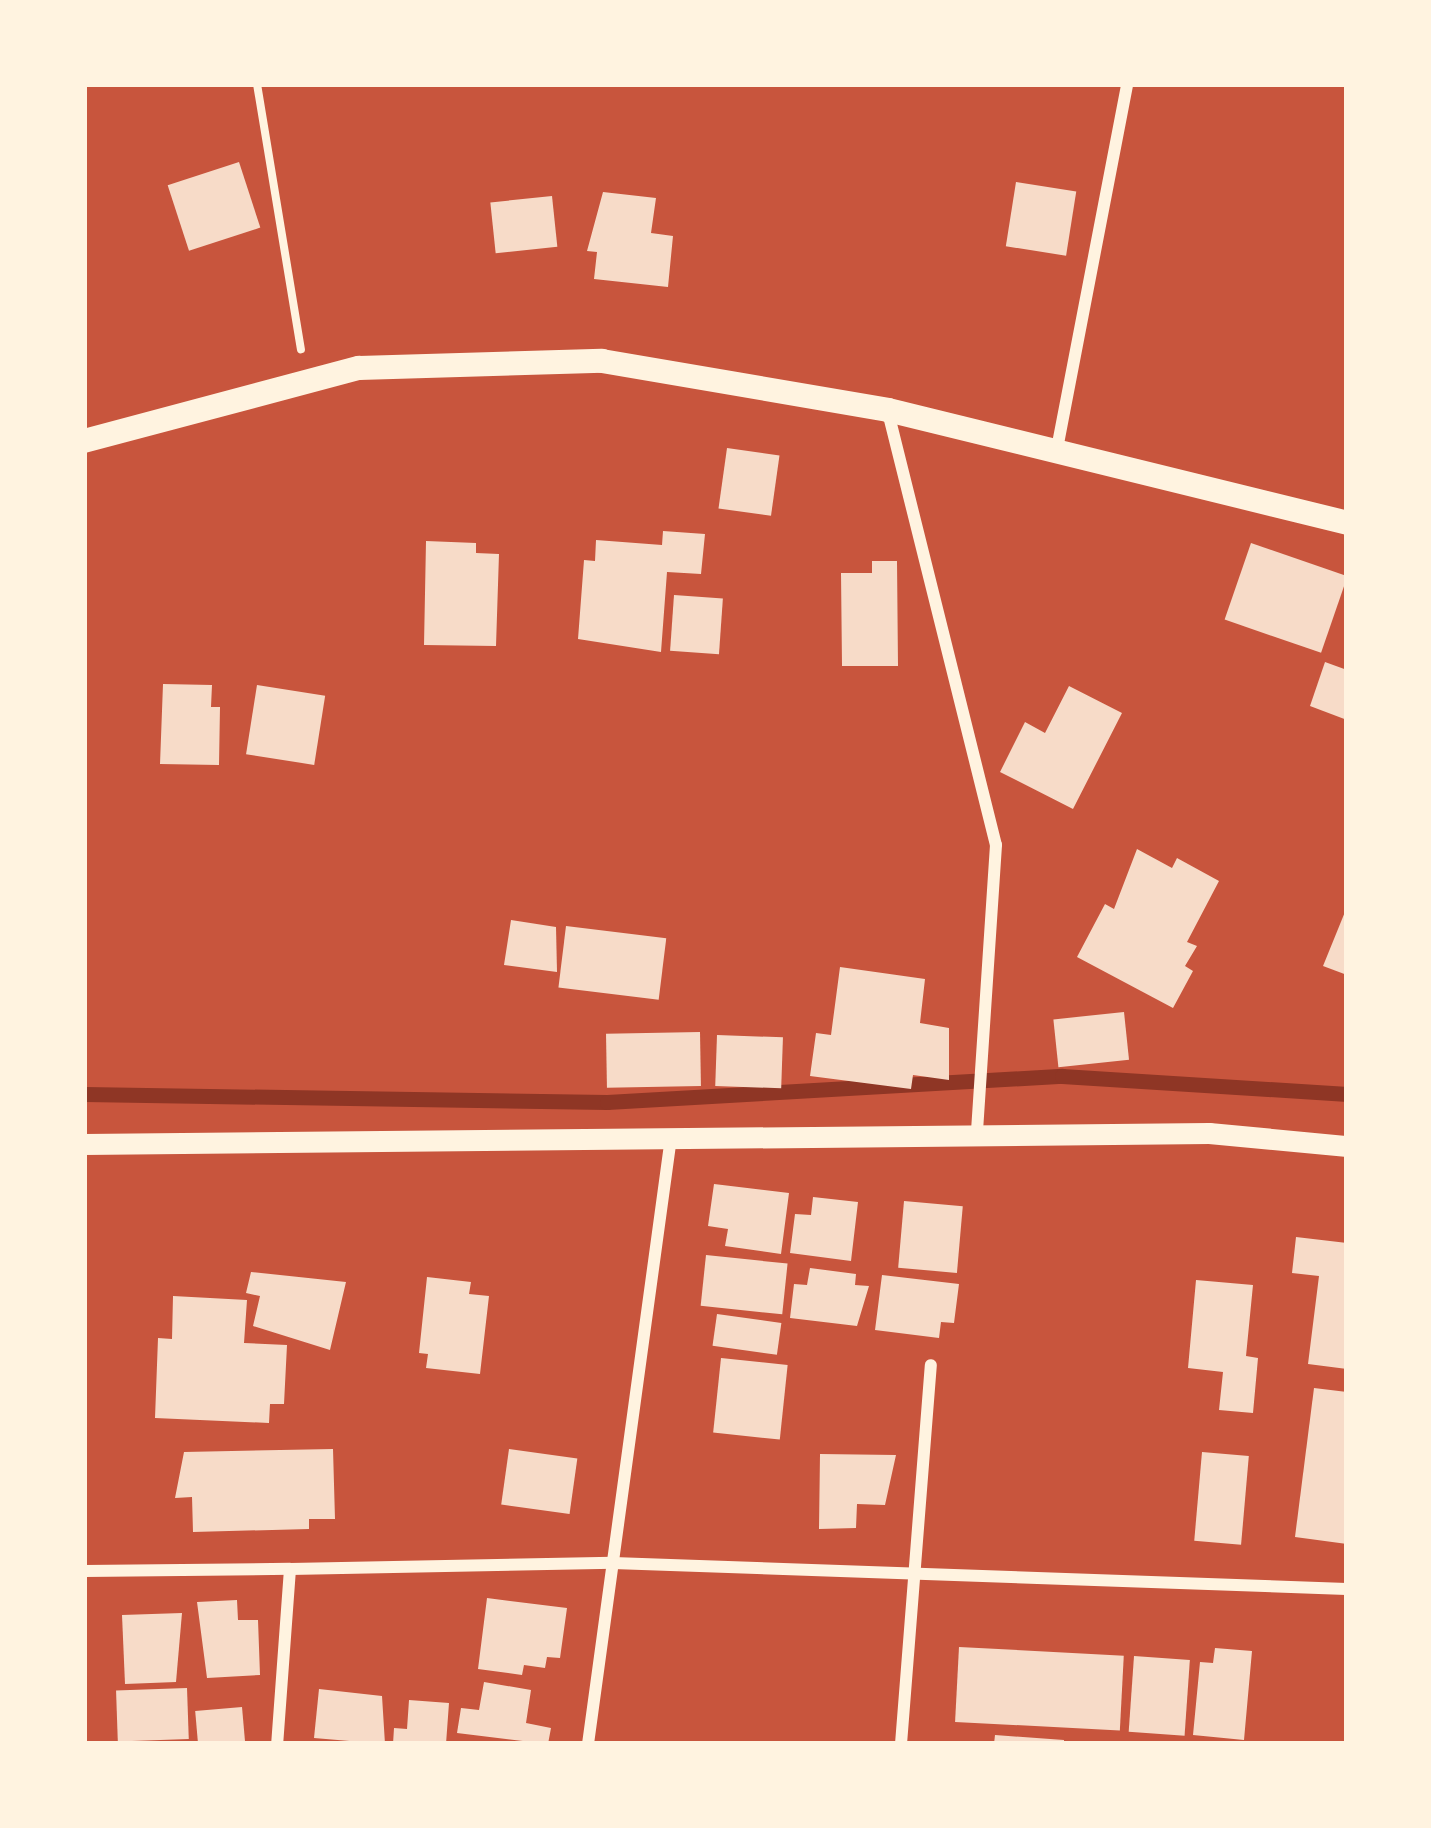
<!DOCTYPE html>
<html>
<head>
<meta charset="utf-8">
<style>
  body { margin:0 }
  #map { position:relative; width:1431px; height:1828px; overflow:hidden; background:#c8553d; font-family:Commissioner,sans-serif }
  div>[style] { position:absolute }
  .stream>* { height:15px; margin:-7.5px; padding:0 7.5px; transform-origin:7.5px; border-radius:7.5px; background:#8f3625 }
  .building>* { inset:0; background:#f7dbc8; transform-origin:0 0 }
  .path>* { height:8px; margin:-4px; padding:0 4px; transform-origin:4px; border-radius:4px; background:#fff3e0 }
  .minor>* { height:12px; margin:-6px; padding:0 6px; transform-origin:6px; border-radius:6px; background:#fff3e0 }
  .tertiary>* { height:21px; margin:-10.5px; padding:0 10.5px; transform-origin:10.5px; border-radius:10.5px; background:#fff3e0 }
  .secondary>* { height:24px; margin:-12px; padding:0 12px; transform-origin:12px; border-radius:12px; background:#fff3e0 }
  span { translate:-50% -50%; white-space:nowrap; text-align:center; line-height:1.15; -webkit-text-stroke:9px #fff3e0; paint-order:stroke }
  .frame { position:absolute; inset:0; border:87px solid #fff3e0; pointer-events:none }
</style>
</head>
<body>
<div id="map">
  <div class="stream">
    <i style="left:84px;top:1094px;width:523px;rotate:0.88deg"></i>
    <i style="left:607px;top:1102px;width:456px;rotate:-3.3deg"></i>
    <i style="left:1062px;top:1076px;width:286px;rotate:3.6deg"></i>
  </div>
  <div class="building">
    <i style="left:239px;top:162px;width:69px;height:75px;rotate:72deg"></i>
    <i style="left:1016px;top:182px;width:61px;height:65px;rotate:9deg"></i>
    <i style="clip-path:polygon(603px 192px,656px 198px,651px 233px,673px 236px,668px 287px,594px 279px,597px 252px,587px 251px)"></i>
    <i style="left:552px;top:196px;width:51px;height:62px;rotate:84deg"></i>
    <i style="left:727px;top:448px;width:53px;height:61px;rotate:8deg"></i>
    <i style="clip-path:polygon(663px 531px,705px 534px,701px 574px,667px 572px,661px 652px,578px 639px,584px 560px,595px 561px,596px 540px,662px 545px)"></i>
    <i style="clip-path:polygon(426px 541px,476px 543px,476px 553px,499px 554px,496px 646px,424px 645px)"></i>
    <i style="left:1251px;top:543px;width:102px;height:81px;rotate:19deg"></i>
    <i style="clip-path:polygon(872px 561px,897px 561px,898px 666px,842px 666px,841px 573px,872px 573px)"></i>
    <i style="left:674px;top:595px;width:49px;height:56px;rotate:4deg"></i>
    <i style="clip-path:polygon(1325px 662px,1347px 670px,1347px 720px,1310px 706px)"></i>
    <i style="clip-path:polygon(163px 684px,212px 685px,211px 707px,220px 707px,219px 765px,160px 764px)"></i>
    <i style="left:257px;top:685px;width:69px;height:70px;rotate:9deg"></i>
    <i style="clip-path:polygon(1069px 686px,1122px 713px,1073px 809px,1000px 772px,1025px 722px,1045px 733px)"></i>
    <i style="clip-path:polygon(1137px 849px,1172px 868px,1177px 858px,1219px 881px,1187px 942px,1197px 946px,1185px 966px,1193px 971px,1173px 1008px,1077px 957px,1105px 904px,1114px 909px)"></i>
    <i style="clip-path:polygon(1347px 907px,1347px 975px,1323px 966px)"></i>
    <i style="clip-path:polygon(511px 920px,556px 927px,557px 972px,504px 965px)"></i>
    <i style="left:566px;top:926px;width:101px;height:62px;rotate:7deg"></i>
    <i style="clip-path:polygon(840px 967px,925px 979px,920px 1023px,949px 1028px,949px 1080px,913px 1075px,911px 1089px,810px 1076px,816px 1033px,831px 1035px)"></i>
    <i style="left:1124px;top:1012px;width:48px;height:71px;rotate:84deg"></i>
    <i style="left:700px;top:1032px;width:54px;height:94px;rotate:89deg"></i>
    <i style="left:717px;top:1035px;width:66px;height:51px;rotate:2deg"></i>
    <i style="clip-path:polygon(714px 1184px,789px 1193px,781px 1254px,725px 1246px,728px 1229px,708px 1226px)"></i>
    <i style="clip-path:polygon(813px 1197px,858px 1202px,851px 1261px,790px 1253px,795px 1214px,811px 1215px)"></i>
    <i style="left:904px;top:1201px;width:59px;height:67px;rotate:5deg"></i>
    <i style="clip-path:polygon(1296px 1237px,1347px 1243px,1347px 1369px,1308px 1364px,1319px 1276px,1292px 1273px)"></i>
    <i style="left:706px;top:1255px;width:82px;height:51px;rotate:6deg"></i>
    <i style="clip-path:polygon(810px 1268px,856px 1274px,855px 1285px,869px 1286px,857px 1326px,790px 1318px,794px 1284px,807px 1285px)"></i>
    <i style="clip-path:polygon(251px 1272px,346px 1282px,330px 1350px,253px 1326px,260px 1296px,246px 1293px)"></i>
    <i style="clip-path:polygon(882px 1275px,959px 1284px,954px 1323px,941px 1322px,939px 1338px,875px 1330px)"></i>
    <i style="clip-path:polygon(427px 1277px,471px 1282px,469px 1294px,489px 1296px,480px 1374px,426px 1368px,428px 1354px,419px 1353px)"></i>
    <i style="clip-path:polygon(1196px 1280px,1253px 1285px,1246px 1356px,1258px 1358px,1253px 1413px,1219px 1410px,1223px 1372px,1188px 1368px)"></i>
    <i style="clip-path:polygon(173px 1296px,247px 1300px,244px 1343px,287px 1345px,284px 1404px,270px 1404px,269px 1423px,155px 1418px,158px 1338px,172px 1339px)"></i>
    <i style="left:717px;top:1314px;width:65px;height:32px;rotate:8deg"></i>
    <i style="left:721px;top:1358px;width:67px;height:75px;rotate:6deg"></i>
    <i style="clip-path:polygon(1314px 1388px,1347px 1392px,1347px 1544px,1295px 1537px)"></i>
    <i style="clip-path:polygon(333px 1449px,335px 1519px,309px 1519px,309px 1529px,193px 1532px,192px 1497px,175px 1498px,184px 1452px)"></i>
    <i style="left:509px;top:1449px;width:69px;height:56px;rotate:8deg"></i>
    <i style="left:1202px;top:1452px;width:47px;height:89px;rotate:5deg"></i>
    <i style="clip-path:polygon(820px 1454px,896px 1455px,885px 1505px,857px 1504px,856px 1528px,819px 1529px)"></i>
    <i style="clip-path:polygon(487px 1598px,567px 1608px,560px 1658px,547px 1657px,545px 1668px,524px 1665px,522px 1675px,478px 1669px)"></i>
    <i style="clip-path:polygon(237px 1600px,238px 1620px,258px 1620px,260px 1675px,207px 1678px,197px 1602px)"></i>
    <i style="clip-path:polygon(182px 1613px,176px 1682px,125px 1684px,122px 1615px)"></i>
    <i style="left:959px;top:1647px;width:165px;height:75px;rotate:3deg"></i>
    <i style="clip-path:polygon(1215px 1648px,1252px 1651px,1244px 1740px,1193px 1735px,1200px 1662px,1213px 1663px)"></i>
    <i style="left:1134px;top:1656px;width:56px;height:76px;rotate:4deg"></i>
    <i style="clip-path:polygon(484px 1682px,531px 1690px,526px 1723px,551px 1728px,548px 1744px,457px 1733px,461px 1708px,479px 1710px)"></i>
    <i style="left:187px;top:1688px;width:51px;height:71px;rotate:88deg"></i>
    <i style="clip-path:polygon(319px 1689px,382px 1696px,385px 1744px,314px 1738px)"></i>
    <i style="clip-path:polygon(409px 1700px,449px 1703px,446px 1744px,393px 1744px,394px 1728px,407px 1729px)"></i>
    <i style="left:242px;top:1707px;width:37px;height:47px;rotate:85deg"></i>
    <i style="clip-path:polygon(995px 1735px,1064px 1740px,1064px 1744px,994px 1744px)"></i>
  </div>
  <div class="path">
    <i style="left:257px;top:84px;width:269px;rotate:80.6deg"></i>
  </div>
  <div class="minor">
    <i style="left:888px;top:412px;width:446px;rotate:76deg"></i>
    <i style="left:996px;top:845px;width:290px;rotate:93.8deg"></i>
    <i style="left:1056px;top:454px;width:377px;rotate:-79.1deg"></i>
    <i style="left:290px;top:1569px;width:323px;rotate:-1.1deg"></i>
    <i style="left:613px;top:1563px;width:734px;rotate:2.03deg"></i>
    <i style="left:84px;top:1571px;width:206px;rotate:-0.6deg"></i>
    <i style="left:290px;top:1569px;width:175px;rotate:94.2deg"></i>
    <i style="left:588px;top:1744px;width:613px;rotate:-82.21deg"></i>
    <i style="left:901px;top:1744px;width:380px;rotate:-85.5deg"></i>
  </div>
  <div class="tertiary">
    <i style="left:84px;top:1144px;width:1125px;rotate:-0.56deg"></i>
    <i style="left:1209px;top:1133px;width:139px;rotate:5.4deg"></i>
  </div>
  <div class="secondary">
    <i style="left:84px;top:441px;width:285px;rotate:-14.9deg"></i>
    <i style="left:359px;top:368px;width:243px;rotate:-1.7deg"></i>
    <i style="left:602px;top:361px;width:290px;rotate:9.7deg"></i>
    <i style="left:888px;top:410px;width:473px;rotate:13.8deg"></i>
  </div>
  <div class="frame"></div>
</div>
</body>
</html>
